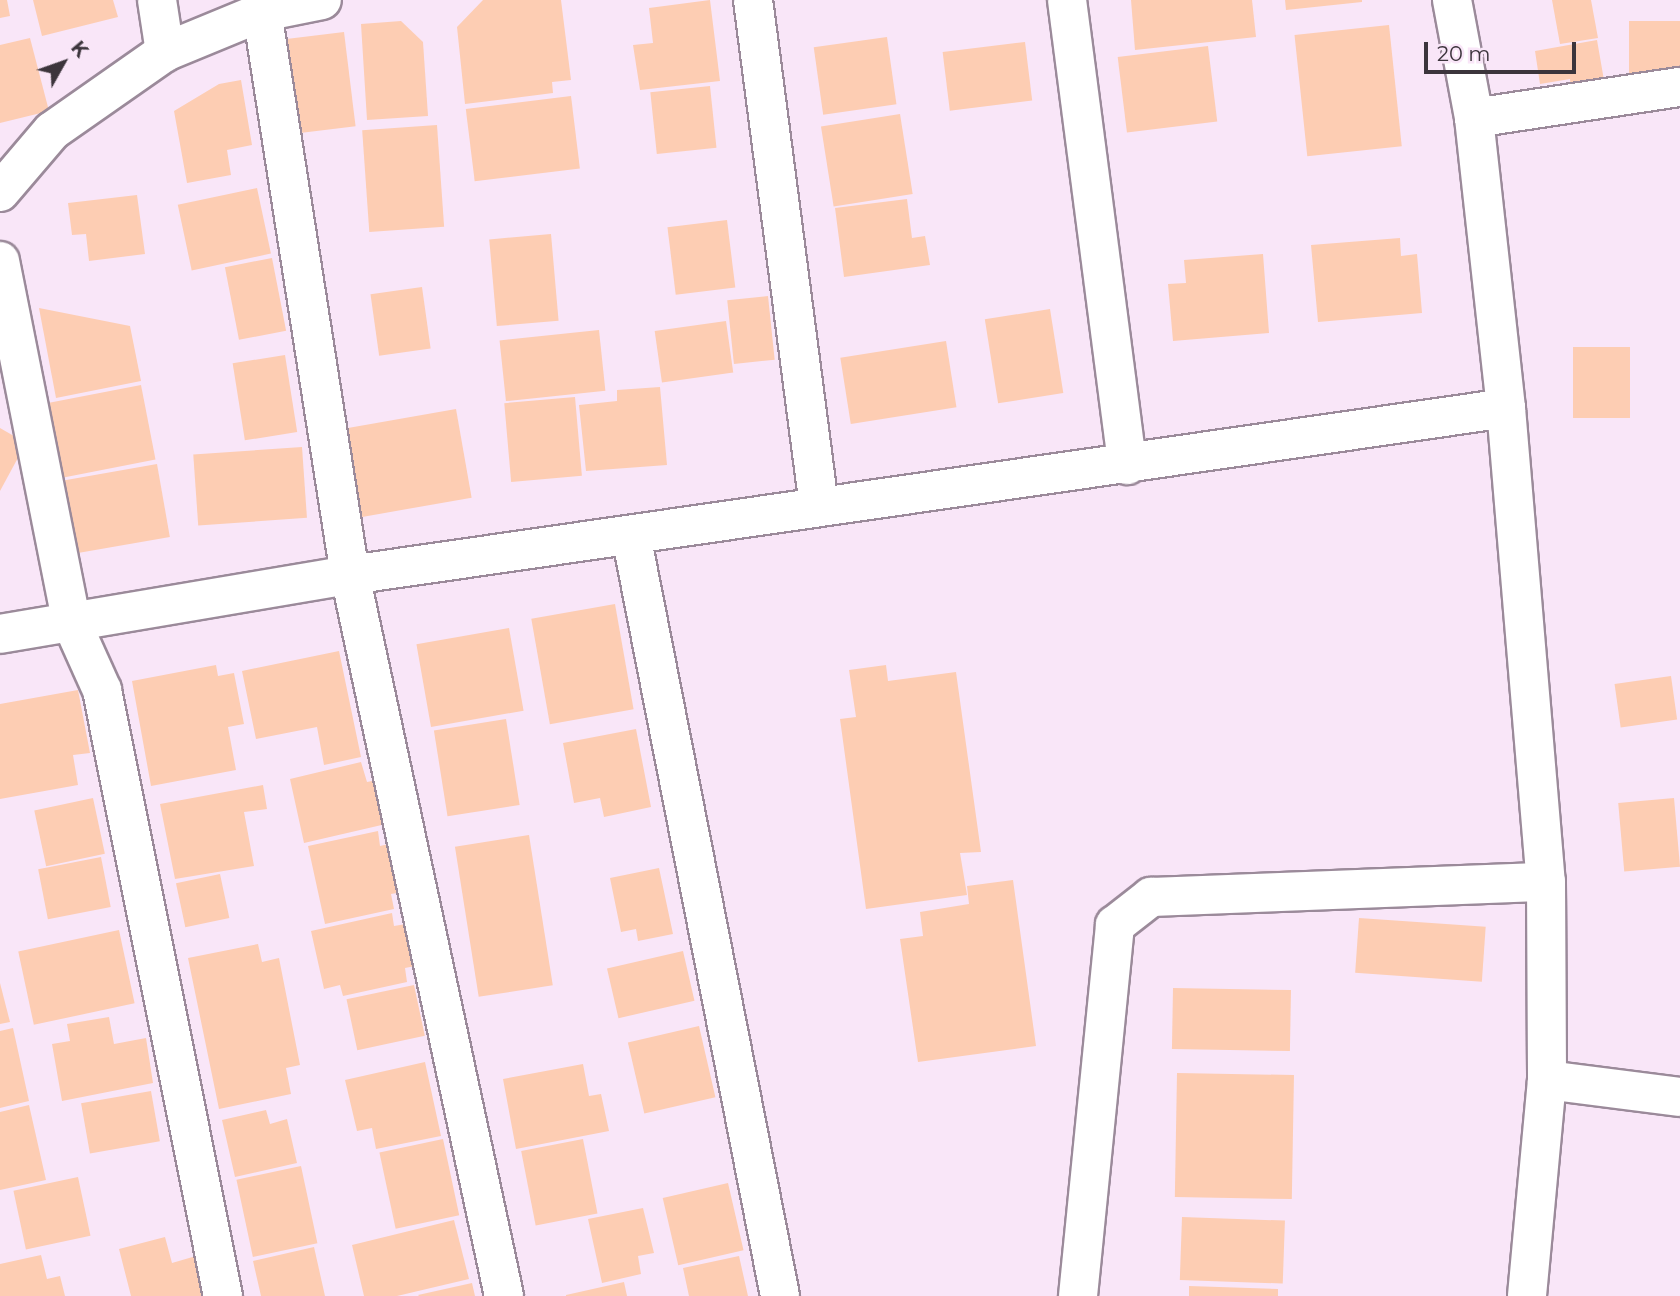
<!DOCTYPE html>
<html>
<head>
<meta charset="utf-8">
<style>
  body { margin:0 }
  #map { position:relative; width:1680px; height:1296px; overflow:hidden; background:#f9e6f8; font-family:Montserrat,sans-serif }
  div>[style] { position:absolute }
  .building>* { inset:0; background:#fdcdb3; transform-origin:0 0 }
  .roads { filter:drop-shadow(2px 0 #9b8a9a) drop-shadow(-2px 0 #9b8a9a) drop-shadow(0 2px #9b8a9a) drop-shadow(0 -2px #9b8a9a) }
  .minor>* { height:38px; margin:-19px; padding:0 19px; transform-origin:19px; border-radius:19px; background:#fff }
  .tertiary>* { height:38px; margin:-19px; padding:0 19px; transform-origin:19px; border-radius:19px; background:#fff }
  span { translate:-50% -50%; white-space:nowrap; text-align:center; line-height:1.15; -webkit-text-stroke:5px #f9e6f8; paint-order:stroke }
  .north { position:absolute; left:28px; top:28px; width:70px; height:70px; -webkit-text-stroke:5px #f9e6f8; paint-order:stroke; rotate:50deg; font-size:19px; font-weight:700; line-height:28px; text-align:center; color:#3c353c }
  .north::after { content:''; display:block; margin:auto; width:24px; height:32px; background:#3c353c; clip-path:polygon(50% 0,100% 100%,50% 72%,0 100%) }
  .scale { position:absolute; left:1424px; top:42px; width:152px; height:32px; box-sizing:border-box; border:4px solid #3c353c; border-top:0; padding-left:9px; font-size:21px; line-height:24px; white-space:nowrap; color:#3c353c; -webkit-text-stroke:5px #f9e6f8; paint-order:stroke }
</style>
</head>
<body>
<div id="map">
  <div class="building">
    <i style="clip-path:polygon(0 0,7px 0,10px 16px,0 18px)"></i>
    <i style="clip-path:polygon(33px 0,113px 0,118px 17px,42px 36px)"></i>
    <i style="clip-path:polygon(483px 0,561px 0,571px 80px,552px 82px,553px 93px,465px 104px,457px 27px)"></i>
    <i style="clip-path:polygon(710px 0,720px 81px,640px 90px,633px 45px,653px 43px,649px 8px)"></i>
    <i style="clip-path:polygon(1131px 0,1252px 0,1256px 37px,1135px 50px)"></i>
    <i style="clip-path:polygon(1285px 0,1362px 0,1362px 2px,1286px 10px)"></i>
    <i style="clip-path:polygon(1552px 0,1591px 0,1598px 38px,1560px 44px)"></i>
    <i style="clip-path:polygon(401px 21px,423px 42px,428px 116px,367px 120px,361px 24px)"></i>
    <i style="left:1680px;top:21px;width:53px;height:51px;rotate:90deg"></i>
    <i style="left:1389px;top:25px;width:122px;height:95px;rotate:84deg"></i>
    <i style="left:344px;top:32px;width:95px;height:58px;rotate:83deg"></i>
    <i style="left:887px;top:37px;width:68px;height:74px;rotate:82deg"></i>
    <i style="clip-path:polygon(30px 38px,49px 111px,0 123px,0 45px)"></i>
    <i style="clip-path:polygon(1597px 40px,1605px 86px,1571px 92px,1570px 79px,1540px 84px,1535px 51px)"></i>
    <i style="left:1025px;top:42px;width:59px;height:83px;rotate:83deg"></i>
    <i style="left:1208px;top:46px;width:76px;height:91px;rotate:83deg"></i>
    <i style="clip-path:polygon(241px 80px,252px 145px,227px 150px,231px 175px,187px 183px,174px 111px,219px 84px)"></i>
    <i style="left:710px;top:86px;width:62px;height:60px;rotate:84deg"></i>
    <i style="left:571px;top:96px;width:73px;height:106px;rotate:83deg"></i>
    <i style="left:900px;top:114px;width:81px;height:80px;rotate:81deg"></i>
    <i style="left:437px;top:125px;width:102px;height:75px;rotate:86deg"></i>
    <i style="left:257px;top:188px;width:67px;height:81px;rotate:78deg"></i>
    <i style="clip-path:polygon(137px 195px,145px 254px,89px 261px,86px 234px,72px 235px,68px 203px)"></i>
    <i style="clip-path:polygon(907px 199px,912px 238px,925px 236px,930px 265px,844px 277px,835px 208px)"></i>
    <i style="left:727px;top:220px;width:68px;height:60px;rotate:83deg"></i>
    <i style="left:551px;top:234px;width:87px;height:62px;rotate:85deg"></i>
    <i style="clip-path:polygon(1400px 238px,1401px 256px,1417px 254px,1422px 313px,1318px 322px,1311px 245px)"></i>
    <i style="clip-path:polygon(1263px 254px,1269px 333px,1173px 341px,1168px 284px,1186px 283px,1184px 260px)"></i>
    <i style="left:272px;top:258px;width:74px;height:48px;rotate:79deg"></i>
    <i style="left:422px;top:287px;width:62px;height:52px;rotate:82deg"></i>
    <i style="left:768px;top:296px;width:64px;height:41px;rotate:84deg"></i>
    <i style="clip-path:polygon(39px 308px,130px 326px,141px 381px,56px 398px)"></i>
    <i style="left:1050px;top:309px;width:85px;height:66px;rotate:81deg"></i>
    <i style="left:726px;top:321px;width:52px;height:72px;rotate:82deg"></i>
    <i style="left:599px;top:330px;width:61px;height:100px;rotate:84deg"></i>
    <i style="left:946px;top:341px;width:67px;height:107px;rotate:81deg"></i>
    <i style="left:1573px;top:347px;width:57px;height:71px"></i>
    <i style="left:285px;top:355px;width:78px;height:53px;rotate:81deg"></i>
    <i style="left:141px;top:385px;width:76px;height:104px;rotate:79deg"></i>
    <i style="clip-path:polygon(660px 387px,667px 465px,586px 471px,579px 405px,617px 401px,617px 390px)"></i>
    <i style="left:575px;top:397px;width:79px;height:71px;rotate:85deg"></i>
    <i style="left:456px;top:409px;width:90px;height:114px;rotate:80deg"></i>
    <i style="clip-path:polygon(0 428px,26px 443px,0 491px)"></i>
    <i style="left:302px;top:447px;width:71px;height:109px;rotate:86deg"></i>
    <i style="left:157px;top:464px;width:74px;height:105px;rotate:80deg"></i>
    <i style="left:615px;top:604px;width:107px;height:85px;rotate:80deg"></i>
    <i style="left:509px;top:628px;width:84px;height:94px;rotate:80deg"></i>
    <i style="clip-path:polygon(339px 651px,361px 757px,324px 765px,317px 727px,256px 739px,242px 671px)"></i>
    <i style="clip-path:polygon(216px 665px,218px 676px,234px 673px,244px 724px,228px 727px,236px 770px,151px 786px,132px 681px)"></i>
    <i style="clip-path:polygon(886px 665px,888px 681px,956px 672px,981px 852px,960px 853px,967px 895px,866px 909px,840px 719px,856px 717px,849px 670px)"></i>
    <i style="left:1671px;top:676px;width:44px;height:57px;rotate:82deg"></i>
    <i style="clip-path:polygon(78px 690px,90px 753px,73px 755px,78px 785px,0 799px,0 704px)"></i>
    <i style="left:506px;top:719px;width:87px;height:73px;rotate:81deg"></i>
    <i style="clip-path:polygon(636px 729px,651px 807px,604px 817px,600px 798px,574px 803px,563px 743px)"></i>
    <i style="clip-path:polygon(361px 762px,367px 782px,377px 780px,386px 824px,304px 843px,290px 779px)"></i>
    <i style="clip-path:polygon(263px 785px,267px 809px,244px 812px,254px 866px,175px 879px,160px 804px)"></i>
    <i style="left:93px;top:798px;width:57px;height:60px;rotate:78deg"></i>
    <i style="left:1674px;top:798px;width:69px;height:56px;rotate:85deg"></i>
    <i style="clip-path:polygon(378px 831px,380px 846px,393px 843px,403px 892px,391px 894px,394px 909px,325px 924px,308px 846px)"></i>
    <i style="left:529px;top:835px;width:152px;height:75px;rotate:81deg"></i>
    <i style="left:101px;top:857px;width:51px;height:64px;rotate:79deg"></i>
    <i style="clip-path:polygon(659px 868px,673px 934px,638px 941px,636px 929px,621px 932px,610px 878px)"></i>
    <i style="left:220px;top:874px;width:45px;height:45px;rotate:78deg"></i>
    <i style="clip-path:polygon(1013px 880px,1036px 1046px,918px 1062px,900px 939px,923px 936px,920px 912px,969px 904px,967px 886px)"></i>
    <i style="clip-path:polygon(392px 913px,394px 926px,406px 924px,415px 966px,405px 968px,407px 982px,343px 996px,340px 985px,324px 989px,311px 931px)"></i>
    <i style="left:1359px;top:918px;width:127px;height:55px;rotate:4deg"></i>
    <i style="left:119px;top:930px;width:75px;height:103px;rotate:78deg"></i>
    <i style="clip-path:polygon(258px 944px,262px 962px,279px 958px,300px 1065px,286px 1068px,291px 1094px,219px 1109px,188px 958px)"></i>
    <i style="left:683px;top:951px;width:51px;height:78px;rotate:77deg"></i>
    <i style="clip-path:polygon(0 983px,10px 1022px,0 1024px)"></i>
    <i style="left:414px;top:985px;width:52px;height:69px;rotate:78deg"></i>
    <i style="left:1173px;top:988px;width:118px;height:61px;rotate:1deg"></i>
    <i style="clip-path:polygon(109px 1017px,114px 1044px,146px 1038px,153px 1083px,62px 1101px,52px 1044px,70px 1041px,67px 1024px)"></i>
    <i style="left:699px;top:1026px;width:73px;height:73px;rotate:77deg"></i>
    <i style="clip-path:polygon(13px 1028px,29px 1101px,0 1108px,0 1031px)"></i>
    <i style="clip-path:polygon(425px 1062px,441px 1136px,376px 1149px,372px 1128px,357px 1131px,345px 1080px)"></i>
    <i style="clip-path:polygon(583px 1064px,589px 1096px,601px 1094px,609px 1131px,516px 1149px,503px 1079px)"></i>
    <i style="left:1177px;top:1073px;width:117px;height:124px;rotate:1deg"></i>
    <i style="left:151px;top:1091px;width:51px;height:71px;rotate:80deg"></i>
    <i style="clip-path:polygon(29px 1105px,46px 1180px,0 1190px,0 1112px)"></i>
    <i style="clip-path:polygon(266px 1110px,270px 1124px,287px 1119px,297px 1163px,235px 1177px,222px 1120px)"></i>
    <i style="left:443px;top:1139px;width:78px;height:65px;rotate:78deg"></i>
    <i style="left:583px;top:1139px;width:76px;height:63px;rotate:79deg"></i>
    <i style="left:301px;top:1166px;width:79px;height:66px;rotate:78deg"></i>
    <i style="left:78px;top:1177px;width:60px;height:66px;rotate:78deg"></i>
    <i style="left:728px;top:1183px;width:69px;height:67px;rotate:77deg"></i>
    <i style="clip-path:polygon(643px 1208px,654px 1253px,638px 1256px,641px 1274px,602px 1283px,588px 1219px)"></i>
    <i style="left:1182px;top:1217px;width:103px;height:63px;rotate:2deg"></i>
    <i style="clip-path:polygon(454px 1220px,469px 1279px,397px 1296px,364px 1296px,352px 1245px)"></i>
    <i style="clip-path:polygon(165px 1237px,172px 1263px,196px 1256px,206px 1296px,131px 1296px,119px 1249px)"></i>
    <i style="clip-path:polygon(314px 1247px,325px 1296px,261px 1296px,253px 1261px)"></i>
    <i style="clip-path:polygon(41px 1255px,47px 1279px,60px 1276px,65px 1296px,0 1296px,0 1264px)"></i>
    <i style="clip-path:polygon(739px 1256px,748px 1296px,689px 1296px,683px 1268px)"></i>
    <i style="clip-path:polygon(624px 1282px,627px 1296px,566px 1296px,566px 1295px)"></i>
    <i style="clip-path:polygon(472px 1283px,475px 1296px,419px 1296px,418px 1295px)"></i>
    <i style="clip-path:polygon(1189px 1286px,1278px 1289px,1278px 1296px,1189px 1296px)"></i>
  </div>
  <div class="roads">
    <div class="minor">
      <i style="left:157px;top:0;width:53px;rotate:81.3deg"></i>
      <i style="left:753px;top:0;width:510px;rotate:82.57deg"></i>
      <i style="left:1067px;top:0;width:469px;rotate:82.6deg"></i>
      <i style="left:262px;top:12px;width:570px;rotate:81.12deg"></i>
      <i style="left:350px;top:575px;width:737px;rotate:77.94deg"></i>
      <i style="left:1474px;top:118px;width:208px;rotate:-8.6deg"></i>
      <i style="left:0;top:192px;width:80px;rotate:-49.6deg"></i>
      <i style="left:52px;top:131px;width:138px;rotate:-35deg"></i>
      <i style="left:165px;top:52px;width:105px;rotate:-22.4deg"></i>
      <i style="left:262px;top:12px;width:61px;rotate:-11.3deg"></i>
      <i style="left:0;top:261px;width:367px;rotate:78.8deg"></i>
      <i style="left:71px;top:621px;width:76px;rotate:65.8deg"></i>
      <i style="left:102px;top:690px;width:618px;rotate:78.71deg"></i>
      <i style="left:631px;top:535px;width:775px;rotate:78.92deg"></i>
      <i style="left:1547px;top:1080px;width:134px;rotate:7.3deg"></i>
      <i style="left:1078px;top:1296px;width:373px;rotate:-84.3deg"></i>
      <i style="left:1115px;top:925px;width:46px;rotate:-37.9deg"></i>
      <i style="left:1151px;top:897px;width:395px;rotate:-2.2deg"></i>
    </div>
    <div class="tertiary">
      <i style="left:1452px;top:0;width:120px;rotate:79.4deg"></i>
      <i style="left:1474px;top:118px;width:292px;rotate:83.7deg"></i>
      <i style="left:1506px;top:408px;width:476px;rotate:85.2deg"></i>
      <i style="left:1546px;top:882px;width:198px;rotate:89.7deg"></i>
      <i style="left:1547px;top:1080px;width:217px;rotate:95.3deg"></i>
      <i style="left:0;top:634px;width:355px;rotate:-9.6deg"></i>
      <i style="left:350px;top:575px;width:1168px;rotate:-8.22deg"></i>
    </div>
  </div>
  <div class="north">K</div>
  <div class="scale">20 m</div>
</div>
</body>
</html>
